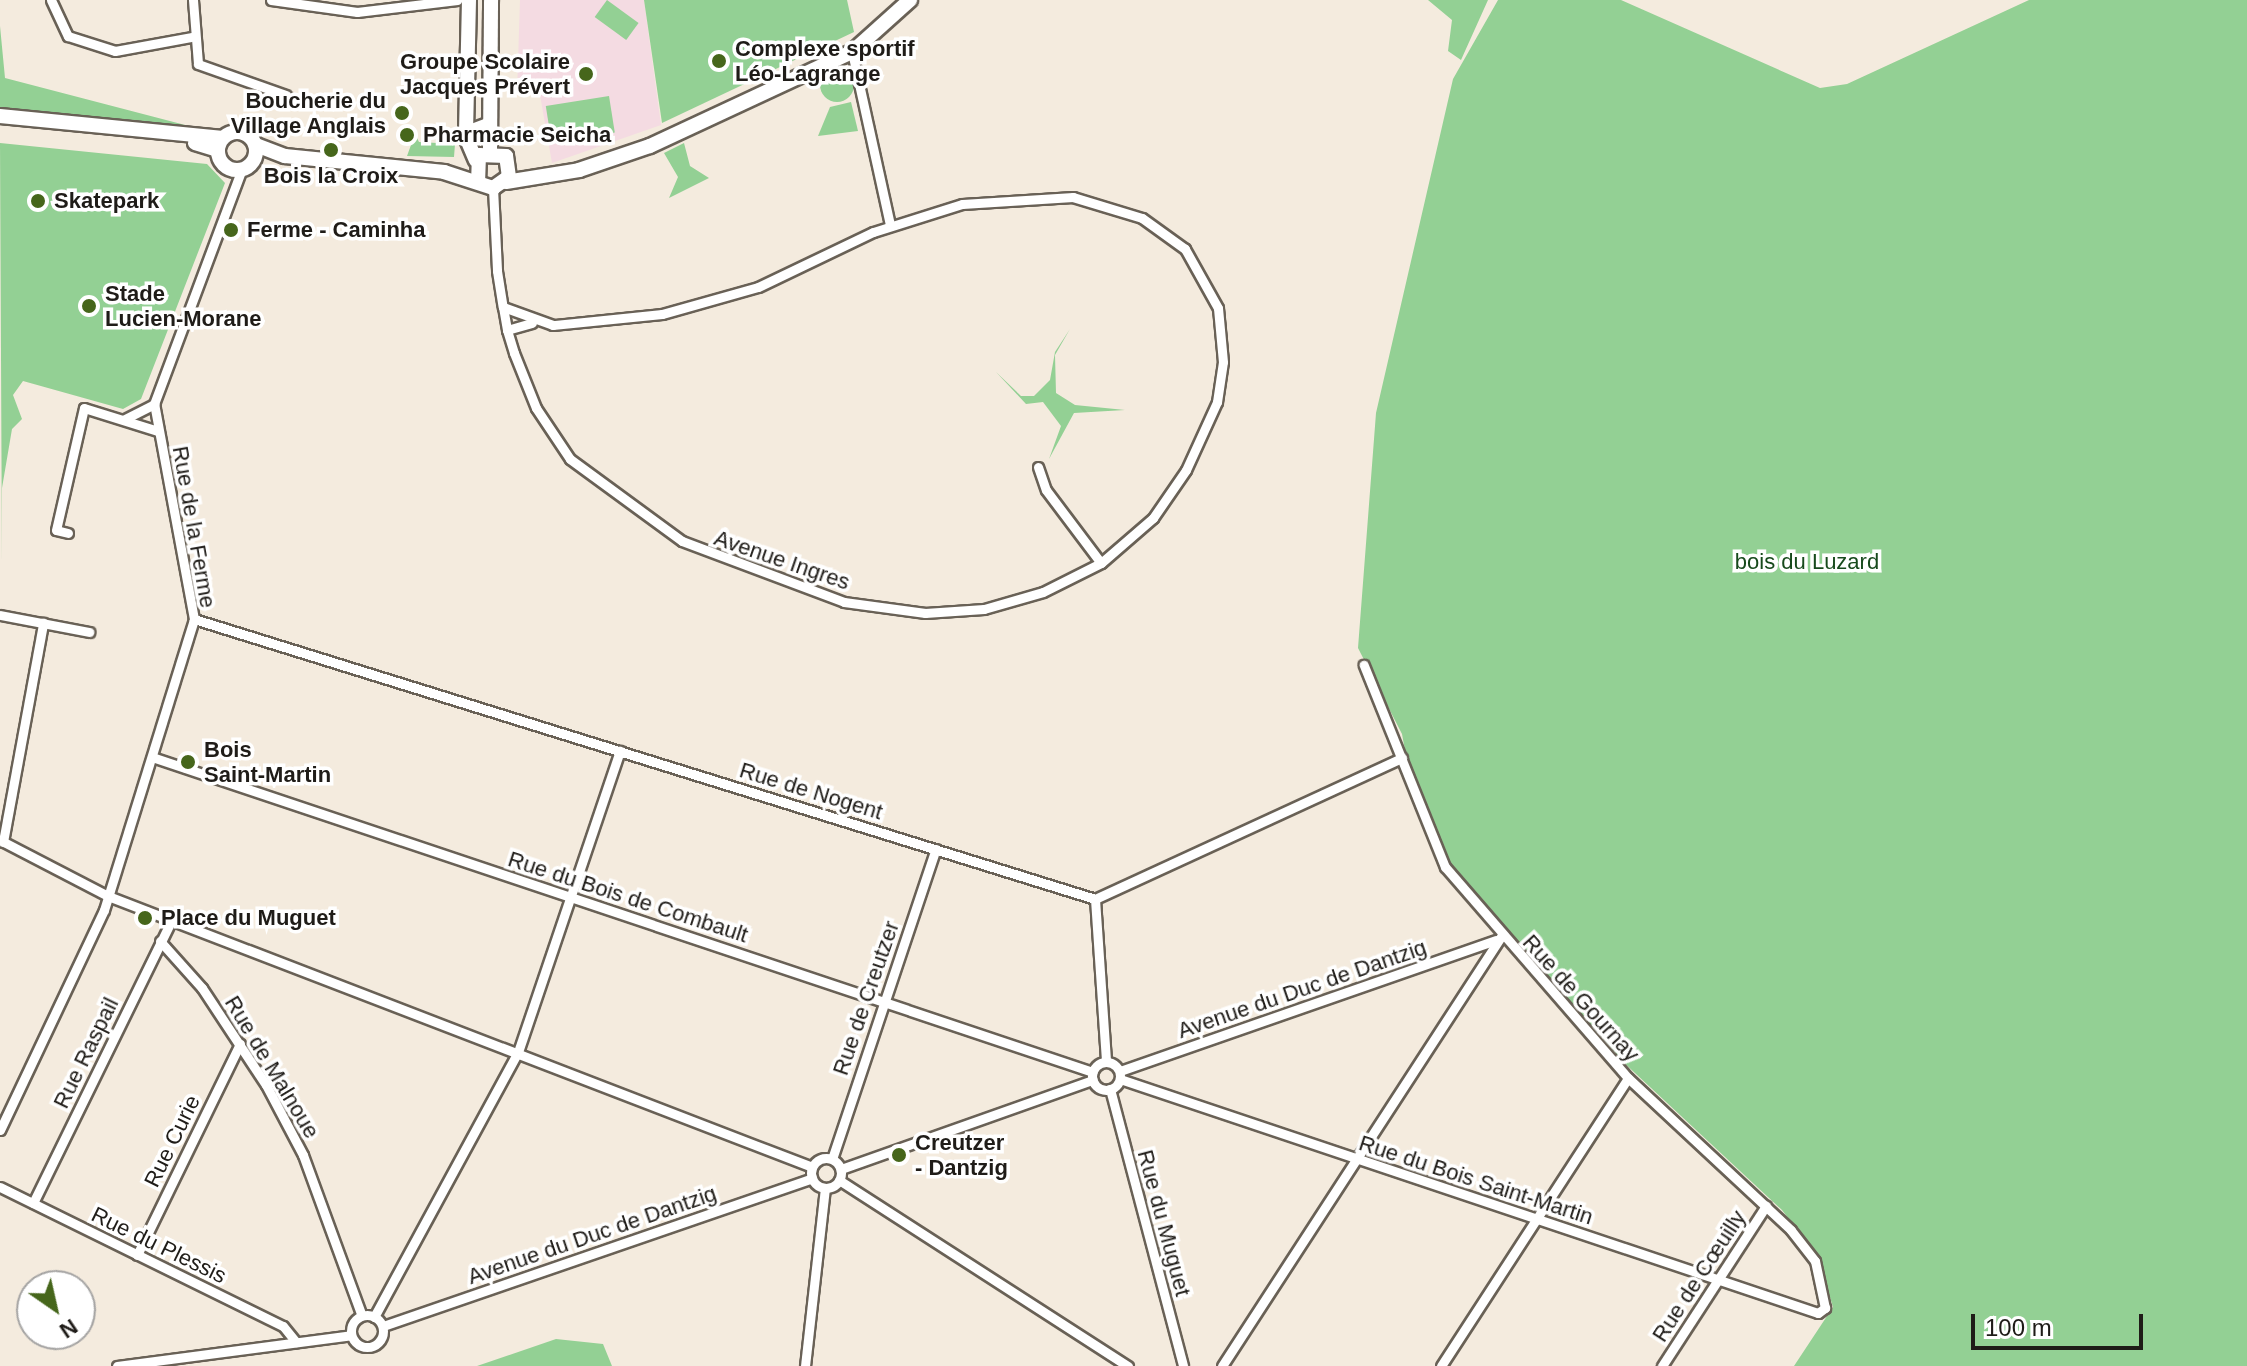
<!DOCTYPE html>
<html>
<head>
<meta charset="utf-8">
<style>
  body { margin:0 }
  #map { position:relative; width:2247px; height:1366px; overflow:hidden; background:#f4ebde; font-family:Arial,sans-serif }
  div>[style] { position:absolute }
  .education>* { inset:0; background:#f4dbe2 }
  .green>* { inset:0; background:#93d094; transform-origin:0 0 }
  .round { border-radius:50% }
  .roads { filter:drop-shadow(2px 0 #696156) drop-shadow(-2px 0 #696156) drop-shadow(0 2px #696156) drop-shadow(0 -2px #696156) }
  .street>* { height:9px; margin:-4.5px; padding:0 4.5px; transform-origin:4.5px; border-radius:4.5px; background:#fff }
  .street>.ring { margin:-4.5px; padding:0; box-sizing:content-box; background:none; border:9px solid #fff; border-radius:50% }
  .secondary>* { height:14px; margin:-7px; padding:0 7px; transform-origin:7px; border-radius:7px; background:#fff }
  .secondary>.ring { margin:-7px; padding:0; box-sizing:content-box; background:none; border:14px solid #fff; border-radius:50% }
  .dots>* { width:22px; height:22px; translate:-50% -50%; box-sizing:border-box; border:4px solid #fff; border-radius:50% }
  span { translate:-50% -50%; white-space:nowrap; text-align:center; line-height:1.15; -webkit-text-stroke:7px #fff; paint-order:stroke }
  .poi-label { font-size:22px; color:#1f1c18; font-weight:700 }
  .left { translate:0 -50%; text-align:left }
  .right { translate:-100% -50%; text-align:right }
  .street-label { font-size:22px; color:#1f1c18 }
  .park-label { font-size:22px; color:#174a1c }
  .north { position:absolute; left:16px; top:1270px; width:80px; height:80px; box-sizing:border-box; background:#fff; border:2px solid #a5a4a3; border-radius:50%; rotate:146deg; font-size:22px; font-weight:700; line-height:32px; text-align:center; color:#1f1c18 }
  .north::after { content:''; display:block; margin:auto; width:28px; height:36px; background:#46661b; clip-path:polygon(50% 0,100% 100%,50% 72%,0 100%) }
  .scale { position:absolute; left:1971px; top:1314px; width:172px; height:36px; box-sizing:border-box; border:4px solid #1f1c18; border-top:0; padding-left:10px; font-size:24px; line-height:28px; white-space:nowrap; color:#1f1c18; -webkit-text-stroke:6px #fff; paint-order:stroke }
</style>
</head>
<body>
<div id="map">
  <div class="education">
    <i style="clip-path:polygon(520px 0,644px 0,661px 125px,552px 163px,540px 95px,517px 93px)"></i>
  </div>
  <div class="green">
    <i style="left:607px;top:0;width:39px;height:21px;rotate:36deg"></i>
    <i style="clip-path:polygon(644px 0,847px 0,854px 32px,662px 123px)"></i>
    <i style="clip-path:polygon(1428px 0,1488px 0,1461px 60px,1448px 51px,1452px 20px)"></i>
    <i style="clip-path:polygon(1498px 0,1621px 0,1820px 88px,1847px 84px,2029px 0,2247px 0,2247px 1366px,1794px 1366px,1833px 1307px,1817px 1256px,1782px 1210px,1606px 1046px,1447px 862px,1411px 783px,1402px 734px,1358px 648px,1376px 413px,1453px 79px)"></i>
    <i style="clip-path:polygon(0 26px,5px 78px,189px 126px,0 108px)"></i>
    <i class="round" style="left:820px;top:68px;width:34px;height:34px"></i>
    <i style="left:609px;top:96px;width:37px;height:64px;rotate:81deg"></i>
    <i style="clip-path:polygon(851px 102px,858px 131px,818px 136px,830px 107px)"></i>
    <i style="clip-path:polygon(415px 134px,419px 142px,455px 144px,454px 157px,407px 156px)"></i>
    <i style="clip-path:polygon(0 143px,207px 164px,225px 183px,141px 399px,123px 409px,23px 381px,13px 395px,22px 419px,12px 429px,2px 488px,2px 565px)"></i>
    <i style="clip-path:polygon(684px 143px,690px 166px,709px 178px,669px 198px,678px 177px,664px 153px)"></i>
    <i style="clip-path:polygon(1070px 329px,1055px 355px,1056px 393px,1075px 405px,1125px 410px,1074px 413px,1049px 459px,1061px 426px,1043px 402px,1026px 404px,996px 372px,1021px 396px,1034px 396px,1050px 380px,1055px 352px)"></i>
    <i style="clip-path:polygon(556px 1339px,603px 1344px,612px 1366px,477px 1366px)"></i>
  </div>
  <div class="roads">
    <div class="street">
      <i style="left:51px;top:0;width:40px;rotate:65deg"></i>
      <i style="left:68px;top:36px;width:49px;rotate:17.7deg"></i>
      <i style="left:115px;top:51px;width:77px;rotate:-10.4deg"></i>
      <i style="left:193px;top:0;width:64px;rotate:85.5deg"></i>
      <i style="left:198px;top:64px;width:93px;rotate:19.4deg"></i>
      <i style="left:271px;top:0;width:87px;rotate:7.9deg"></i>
      <i style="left:357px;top:12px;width:101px;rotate:-6.8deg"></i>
      <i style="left:852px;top:52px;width:177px;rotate:77.6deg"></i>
      <i style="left:466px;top:130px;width:22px;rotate:-21deg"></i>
      <i style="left:493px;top:188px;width:83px;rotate:87.2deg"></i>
      <i style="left:497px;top:271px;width:36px;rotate:81deg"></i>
      <i style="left:503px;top:307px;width:23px;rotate:80deg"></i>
      <i style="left:507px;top:330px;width:24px;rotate:73deg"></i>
      <i style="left:514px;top:353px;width:59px;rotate:68.2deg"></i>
      <i style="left:536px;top:408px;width:61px;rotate:56.3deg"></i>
      <i style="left:570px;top:459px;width:139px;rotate:36.2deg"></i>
      <i style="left:682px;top:541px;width:173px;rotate:20.6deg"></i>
      <i style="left:844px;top:602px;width:82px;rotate:7.7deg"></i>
      <i style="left:925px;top:613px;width:59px;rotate:-3.9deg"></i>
      <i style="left:984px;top:609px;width:61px;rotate:-16.1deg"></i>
      <i style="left:1043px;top:592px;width:65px;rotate:-26.6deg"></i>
      <i style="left:1101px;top:563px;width:69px;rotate:-40.9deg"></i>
      <i style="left:1153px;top:518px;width:58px;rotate:-55.5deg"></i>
      <i style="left:1186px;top:470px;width:75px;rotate:-65.5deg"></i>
      <i style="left:1217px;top:402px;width:40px;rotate:-81.5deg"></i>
      <i style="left:1223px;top:362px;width:54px;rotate:-95.3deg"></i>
      <i style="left:1218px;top:308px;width:68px;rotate:-119.2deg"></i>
      <i style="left:1185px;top:249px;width:53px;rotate:-144.2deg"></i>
      <i style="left:1142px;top:218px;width:72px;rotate:-163.1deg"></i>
      <i style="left:1073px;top:197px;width:111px;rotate:176.4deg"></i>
      <i style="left:962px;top:204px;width:93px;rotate:162.5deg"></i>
      <i style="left:873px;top:232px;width:127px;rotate:154.4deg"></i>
      <i style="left:758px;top:287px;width:100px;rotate:164.3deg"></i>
      <i style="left:662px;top:314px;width:110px;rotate:174.2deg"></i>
      <i style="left:553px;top:325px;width:53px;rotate:-160.2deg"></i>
      <i style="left:507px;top:330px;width:26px;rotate:-16deg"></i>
      <i style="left:125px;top:419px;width:33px;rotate:-27deg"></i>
      <i style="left:1038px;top:467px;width:24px;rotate:71deg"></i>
      <i style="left:1046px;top:490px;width:91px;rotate:53deg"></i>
      <i style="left:68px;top:533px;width:12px;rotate:-166deg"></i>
      <i style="left:56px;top:530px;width:125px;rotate:-77.1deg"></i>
      <i style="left:84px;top:408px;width:77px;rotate:17.3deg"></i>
      <i style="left:0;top:615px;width:91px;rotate:10.8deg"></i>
      <i style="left:194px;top:619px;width:944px;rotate:17.26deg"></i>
      <i style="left:1095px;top:899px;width:338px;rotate:-24.7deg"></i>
      <i style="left:152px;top:757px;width:992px;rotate:18.51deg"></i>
      <i style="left:0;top:840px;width:122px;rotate:27.4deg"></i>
      <i style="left:108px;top:896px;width:754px;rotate:21.05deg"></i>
      <i style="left:3px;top:842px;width:223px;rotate:-79.6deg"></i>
      <i style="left:1095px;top:899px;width:163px;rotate:86.1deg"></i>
      <i style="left:160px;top:941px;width:63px;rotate:48.2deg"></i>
      <i style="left:202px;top:988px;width:116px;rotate:56.6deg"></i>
      <i style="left:266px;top:1085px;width:79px;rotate:62.1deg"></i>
      <i style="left:303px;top:1155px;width:171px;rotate:69.9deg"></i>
      <i class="ring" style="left:1092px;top:1062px;width:19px;height:19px"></i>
      <i style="left:1120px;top:1071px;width:398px;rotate:-19.2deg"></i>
      <i style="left:1120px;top:1079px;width:736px;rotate:18.53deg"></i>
      <i style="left:1818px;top:1313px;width:9px;rotate:-36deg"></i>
      <i style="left:1825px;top:1308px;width:48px;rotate:-102deg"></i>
      <i style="left:1815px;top:1261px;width:39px;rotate:-128deg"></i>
      <i style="left:1791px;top:1230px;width:223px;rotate:-137deg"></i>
      <i style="left:1628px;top:1078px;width:279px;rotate:-130.9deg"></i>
      <i style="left:1445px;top:867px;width:218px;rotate:-111.9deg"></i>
      <i style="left:1110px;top:1089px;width:286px;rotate:75.2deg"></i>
      <i style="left:0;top:1130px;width:243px;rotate:-64.7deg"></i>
      <i style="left:104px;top:910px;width:305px;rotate:-72.8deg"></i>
      <i style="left:194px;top:619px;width:219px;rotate:-100.5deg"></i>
      <i style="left:154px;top:404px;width:251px;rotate:-69.5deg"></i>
      <i class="ring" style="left:811px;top:1158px;width:21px;height:21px"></i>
      <i style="left:832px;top:1159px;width:327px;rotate:-71.5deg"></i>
      <i style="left:841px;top:1169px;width:267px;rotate:-19.5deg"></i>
      <i style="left:839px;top:1180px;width:344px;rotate:32.8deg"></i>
      <i style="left:0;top:1187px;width:315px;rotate:26.2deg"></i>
      <i style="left:283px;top:1326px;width:21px;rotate:51deg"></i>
      <i style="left:33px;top:1203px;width:316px;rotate:-63.9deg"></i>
      <i style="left:137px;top:1255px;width:235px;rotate:-64deg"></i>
      <i class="ring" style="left:351px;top:1315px;width:23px;height:23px"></i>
      <i style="left:374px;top:1317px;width:302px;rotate:-61.5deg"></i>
      <i style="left:518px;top:1052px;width:318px;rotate:-71.3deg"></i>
      <i style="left:383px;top:1326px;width:454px;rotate:-19deg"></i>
      <i style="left:117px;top:1366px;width:236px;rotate:-7.5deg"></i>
      <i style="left:805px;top:1366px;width:179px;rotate:-83.6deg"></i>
      <i style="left:1222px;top:1366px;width:514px;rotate:-56.99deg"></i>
      <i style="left:1441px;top:1366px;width:343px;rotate:-57deg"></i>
      <i style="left:1662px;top:1366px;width:191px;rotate:-57deg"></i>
    </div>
    <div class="secondary">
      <i style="left:469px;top:0;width:137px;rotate:91.3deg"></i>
      <i style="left:466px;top:137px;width:25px;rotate:67deg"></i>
      <i style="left:0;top:116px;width:224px;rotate:5.6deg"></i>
      <i class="ring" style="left:218px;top:132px;width:24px;height:24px"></i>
      <i style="left:195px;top:143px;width:24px;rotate:17deg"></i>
      <i style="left:256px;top:145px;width:31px;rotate:21deg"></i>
      <i style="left:285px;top:156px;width:160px;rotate:5.7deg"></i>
      <i style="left:444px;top:172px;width:52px;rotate:18.1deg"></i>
      <i style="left:493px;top:188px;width:19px;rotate:-35deg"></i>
      <i style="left:509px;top:177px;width:21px;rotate:-98deg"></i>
      <i style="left:506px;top:156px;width:27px;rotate:-178deg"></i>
      <i style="left:479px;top:155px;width:27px;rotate:92deg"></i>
      <i style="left:490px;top:150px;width:150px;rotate:-89.6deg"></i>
      <i style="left:506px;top:182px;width:74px;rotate:-9.3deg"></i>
      <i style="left:579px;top:170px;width:75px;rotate:-18.7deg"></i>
      <i style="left:650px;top:146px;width:223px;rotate:-25deg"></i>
      <i style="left:852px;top:52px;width:78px;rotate:-41.9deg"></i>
    </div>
  </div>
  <div class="dots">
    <i style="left:719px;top:61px;background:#46661b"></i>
    <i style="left:586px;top:74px;background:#46661b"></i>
    <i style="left:402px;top:113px;background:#46661b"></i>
    <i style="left:407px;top:135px;background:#46661b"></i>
    <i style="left:331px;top:150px;background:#46661b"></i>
    <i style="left:38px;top:201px;background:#46661b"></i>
    <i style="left:231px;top:230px;background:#46661b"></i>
    <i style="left:89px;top:306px;background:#46661b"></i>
    <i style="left:188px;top:762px;background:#46661b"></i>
    <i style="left:145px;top:918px;background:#46661b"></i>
    <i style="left:899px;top:1155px;background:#46661b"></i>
  </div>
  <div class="poi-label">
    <span class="left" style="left:735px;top:61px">Complexe sportif<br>Léo-Lagrange</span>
    <span class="right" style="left:570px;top:74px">Groupe Scolaire<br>Jacques Prévert</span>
    <span class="right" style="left:386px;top:113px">Boucherie du<br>Village Anglais</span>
    <span class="left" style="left:423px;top:135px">Pharmacie Seicha</span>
    <span style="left:331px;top:176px">Bois la Croix</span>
    <span class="left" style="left:54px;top:201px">Skatepark</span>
    <span class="left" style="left:247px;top:230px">Ferme - Caminha</span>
    <span class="left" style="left:105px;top:306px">Stade<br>Lucien-Morane</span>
    <span class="left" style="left:204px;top:762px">Bois<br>Saint-Martin</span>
    <span class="left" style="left:161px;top:918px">Place du Muguet</span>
    <span class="left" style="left:915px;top:1155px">Creutzer<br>- Dantzig</span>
  </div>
  <div class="street-label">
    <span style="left:194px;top:527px;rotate:80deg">Rue de la Ferme</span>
    <span style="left:782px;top:560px;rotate:19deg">Avenue Ingres</span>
    <span style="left:811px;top:791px;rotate:17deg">Rue de Nogent</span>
    <span style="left:628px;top:897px;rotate:18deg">Rue du Bois de Combault</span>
    <span style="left:1302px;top:989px;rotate:-19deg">Avenue du Duc de Dantzig</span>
    <span style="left:866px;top:998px;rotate:-71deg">Rue de Creutzer</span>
    <span style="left:1581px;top:998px;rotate:48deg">Rue de Gournay</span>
    <span style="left:86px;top:1053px;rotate:-64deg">Rue Raspail</span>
    <span style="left:272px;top:1067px;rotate:59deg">Rue de Malnoue</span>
    <span style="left:172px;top:1141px;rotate:-64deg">Rue Curie</span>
    <span style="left:1476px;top:1180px;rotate:18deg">Rue du Bois Saint-Martin</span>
    <span style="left:1164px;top:1223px;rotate:75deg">Rue du Muguet</span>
    <span style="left:592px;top:1235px;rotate:-19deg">Avenue du Duc de Dantzig</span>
    <span style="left:159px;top:1245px;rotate:26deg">Rue du Plessis</span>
    <span style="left:1699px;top:1276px;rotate:-57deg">Rue de Cœuilly</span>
  </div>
  <div class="park-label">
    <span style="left:1807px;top:562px">bois du Luzard</span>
  </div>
  <div class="north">N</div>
  <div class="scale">100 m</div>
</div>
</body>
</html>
